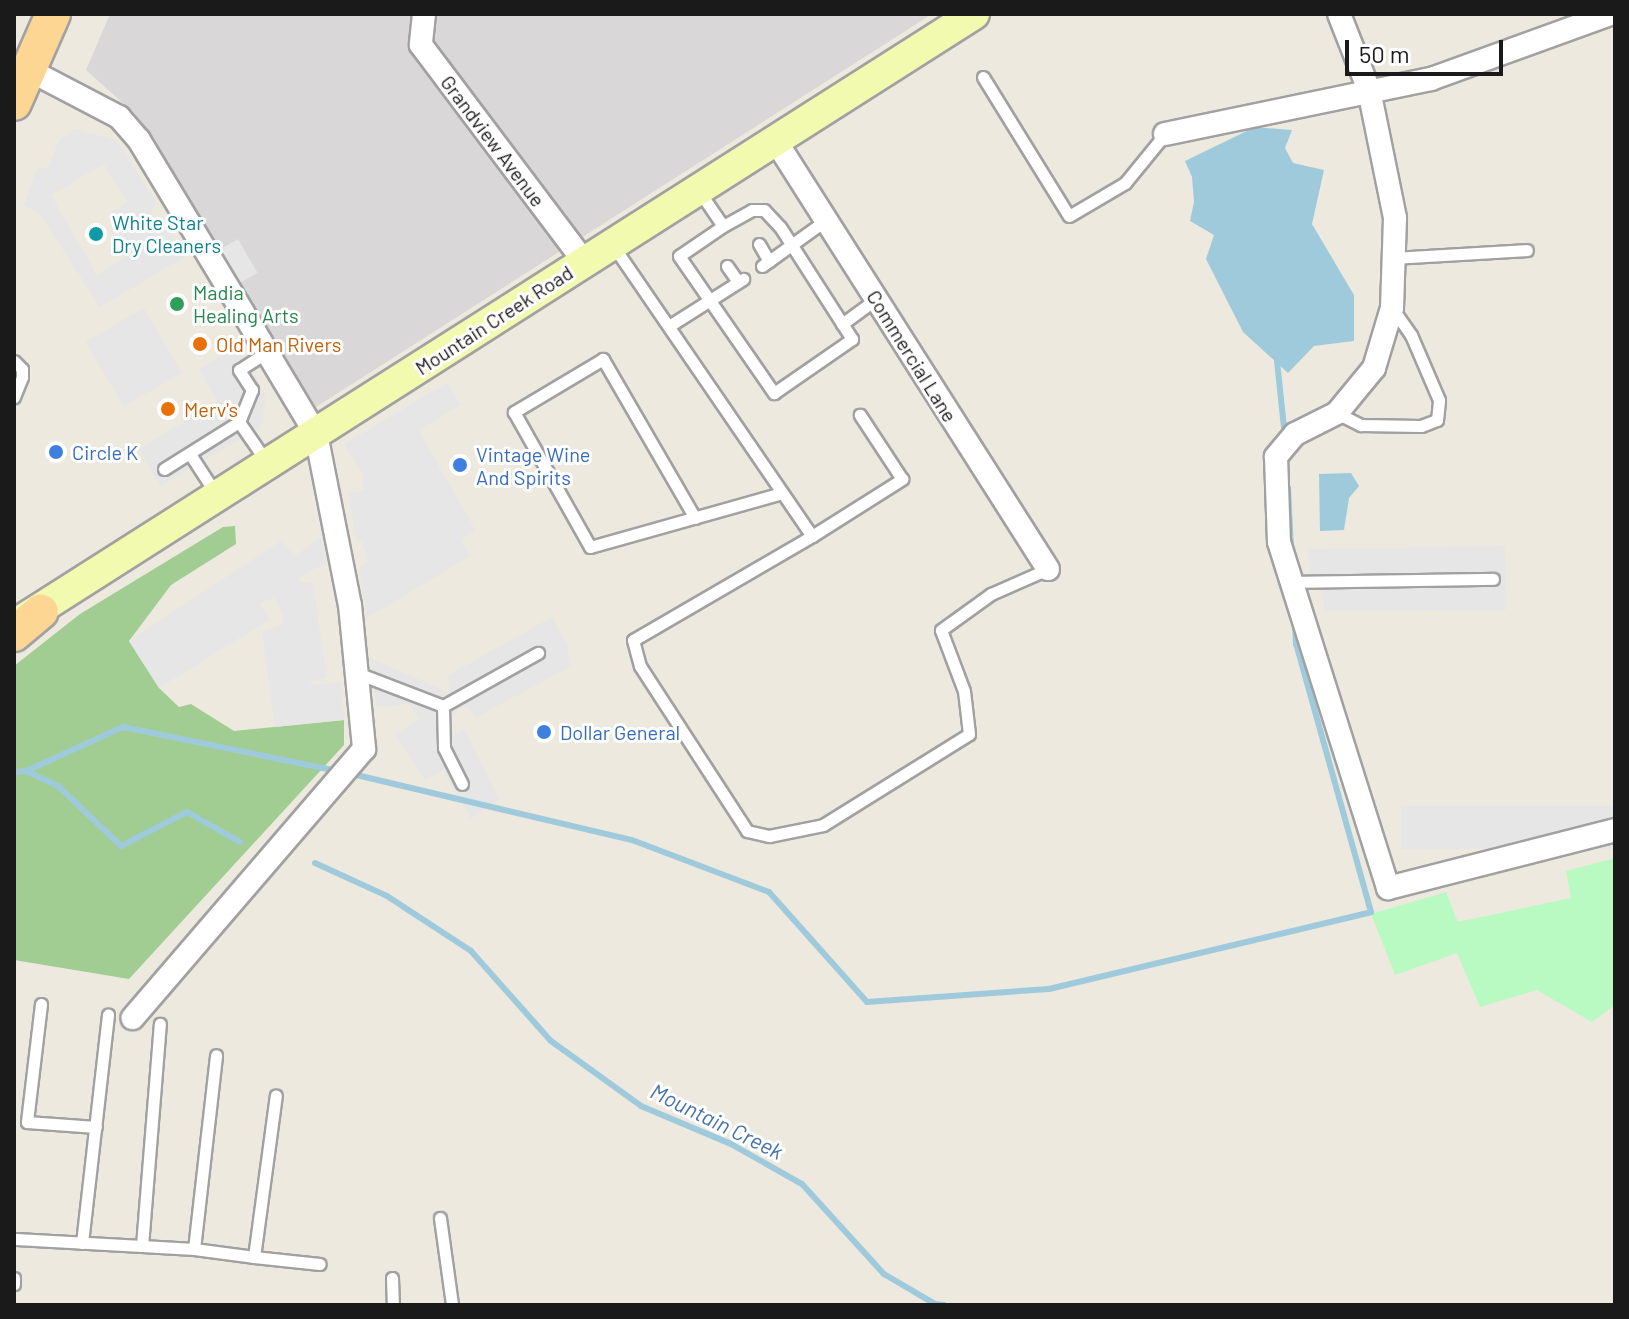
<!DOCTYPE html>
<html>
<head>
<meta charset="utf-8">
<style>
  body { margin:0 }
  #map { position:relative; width:1629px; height:1319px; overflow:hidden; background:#ede9df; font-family:Barlow,sans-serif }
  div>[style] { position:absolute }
  .residential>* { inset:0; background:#d9d7d7 }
  .forest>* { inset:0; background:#a1cd93 }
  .park>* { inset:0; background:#b9fac2 }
  .parking>* { inset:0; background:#e6e6e6; transform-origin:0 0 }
  .water>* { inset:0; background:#9ecadc }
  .stream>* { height:6px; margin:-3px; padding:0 3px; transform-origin:3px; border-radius:3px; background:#9ecadc }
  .roads { filter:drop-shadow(2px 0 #a1a1a1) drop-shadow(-2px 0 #a1a1a1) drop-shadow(0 2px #a1a1a1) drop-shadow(0 -2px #a1a1a1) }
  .lane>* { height:11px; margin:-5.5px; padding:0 5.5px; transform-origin:5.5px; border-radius:5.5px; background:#fff }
  .street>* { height:22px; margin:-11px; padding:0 11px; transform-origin:11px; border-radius:11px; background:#fff }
  .secondary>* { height:30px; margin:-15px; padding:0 15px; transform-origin:15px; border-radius:15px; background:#f2fab0 }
  .primary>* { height:34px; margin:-17px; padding:0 17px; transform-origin:17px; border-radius:17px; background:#fdd694 }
  .dots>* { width:22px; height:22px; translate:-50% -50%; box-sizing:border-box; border:4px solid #fff; border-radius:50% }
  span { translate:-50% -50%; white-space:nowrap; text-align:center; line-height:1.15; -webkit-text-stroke:6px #fff; paint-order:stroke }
  .street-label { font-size:20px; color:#1a1a1a }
  .culture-label { font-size:20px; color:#0d838f }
  .left { translate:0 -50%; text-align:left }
  .leisure-label { font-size:20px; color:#27864d }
  .food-label { font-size:20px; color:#c56008 }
  .shop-label { font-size:20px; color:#366cbe }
  .water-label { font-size:22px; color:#4772aa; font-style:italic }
  .frame { position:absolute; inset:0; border:16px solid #1a1a1a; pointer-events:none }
  .scale { position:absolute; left:1345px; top:40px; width:158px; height:36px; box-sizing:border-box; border:4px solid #1a1a1a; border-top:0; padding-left:10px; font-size:24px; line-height:28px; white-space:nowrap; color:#1a1a1a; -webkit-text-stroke:6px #fff; paint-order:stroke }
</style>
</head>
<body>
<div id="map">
  <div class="residential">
    <i style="clip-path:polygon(110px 14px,932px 14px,316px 407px,135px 114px,86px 70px)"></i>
  </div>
  <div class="forest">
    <i style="clip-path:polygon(235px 526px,236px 544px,171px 585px,129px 641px,159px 688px,179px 707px,191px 704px,234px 731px,344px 720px,344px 745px,129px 979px,14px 960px,14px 666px,80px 614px,223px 527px)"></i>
  </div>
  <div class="park">
    <i style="clip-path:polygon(1615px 858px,1615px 1005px,1592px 1022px,1537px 990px,1480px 1007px,1457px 953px,1395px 975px,1371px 914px,1446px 892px,1458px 922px,1571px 898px,1566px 871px)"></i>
  </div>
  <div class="parking">
    <i style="clip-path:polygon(evenodd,75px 129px,117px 140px,156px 202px,146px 226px,152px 229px,163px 222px,186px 256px,100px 307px,41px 216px,24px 205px,38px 168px,48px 168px,58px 142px,75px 129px,104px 164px,127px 202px,108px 214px,131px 254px,97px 275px,51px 195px,104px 164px)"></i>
    <i style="left:238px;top:239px;width:39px;height:20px;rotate:60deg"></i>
    <i style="left:144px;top:308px;width:75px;height:67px;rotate:60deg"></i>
    <i style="clip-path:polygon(238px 347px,266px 396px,260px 427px,161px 486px,138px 449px,218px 402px,199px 369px)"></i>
    <i style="clip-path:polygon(447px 383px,461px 405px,418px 430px,476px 531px,461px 540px,470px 556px,367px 618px,359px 568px,368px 561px,363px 543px,356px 539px,348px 494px,366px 490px,362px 483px,364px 476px,344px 444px)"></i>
    <i style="clip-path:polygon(323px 536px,326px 563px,299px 577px,300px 582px,313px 583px,326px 674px,325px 678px,310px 681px,312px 685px,341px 682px,344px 720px,275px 727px,262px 632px,282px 624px,284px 617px,274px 597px,260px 604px,270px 619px,159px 688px,129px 641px,281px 541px,295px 556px)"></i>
    <i style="clip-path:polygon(1505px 546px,1506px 610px,1325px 611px,1323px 596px,1309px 567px,1309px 549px)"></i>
    <i style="clip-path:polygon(552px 617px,567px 644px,571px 666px,477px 717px,467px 707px,460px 708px,450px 719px,446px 730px,453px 735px,464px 729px,499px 799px,471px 819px,443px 770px,425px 780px,395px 734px,419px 720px,410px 704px,376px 707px,370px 658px,448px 692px,451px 685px,447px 676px)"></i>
    <i style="left:1615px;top:806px;width:43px;height:214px;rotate:90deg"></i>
  </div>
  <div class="water">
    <i style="clip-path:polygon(1255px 127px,1292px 130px,1285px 148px,1293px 163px,1324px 170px,1312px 224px,1354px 295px,1354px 341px,1314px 346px,1288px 373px,1243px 332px,1206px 259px,1214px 235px,1190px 221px,1194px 202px,1192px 177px,1185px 161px)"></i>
    <i style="clip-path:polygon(1351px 473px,1359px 486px,1349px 498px,1344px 530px,1320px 531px,1319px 474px)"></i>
  </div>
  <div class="stream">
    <i style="left:1277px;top:361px;width:76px;rotate:84deg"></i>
    <i style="left:1288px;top:488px;width:61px;rotate:87.2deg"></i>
    <i style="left:26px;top:771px;width:35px;rotate:25deg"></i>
    <i style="left:58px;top:786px;width:87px;rotate:43.6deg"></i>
    <i style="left:121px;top:846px;width:74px;rotate:-27.3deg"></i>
    <i style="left:187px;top:812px;width:61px;rotate:29.5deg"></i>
    <i style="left:14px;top:772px;width:12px;rotate:-5deg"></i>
    <i style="left:26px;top:771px;width:107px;rotate:-24.4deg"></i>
    <i style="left:123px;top:727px;width:219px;rotate:11.6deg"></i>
    <i style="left:348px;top:773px;width:292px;rotate:13.3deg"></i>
    <i style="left:632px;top:840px;width:147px;rotate:20.8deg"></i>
    <i style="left:769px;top:892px;width:147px;rotate:48.3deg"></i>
    <i style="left:867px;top:1002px;width:182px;rotate:-4.1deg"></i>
    <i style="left:1049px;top:989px;width:331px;rotate:-13.4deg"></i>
    <i style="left:1371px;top:912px;width:278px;rotate:-105.6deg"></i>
    <i style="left:1296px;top:644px;width:20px;rotate:-93deg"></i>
    <i style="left:315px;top:863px;width:79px;rotate:24.6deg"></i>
    <i style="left:387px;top:896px;width:100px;rotate:33.2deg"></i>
    <i style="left:471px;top:951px;width:120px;rotate:48.4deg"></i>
    <i style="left:551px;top:1041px;width:111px;rotate:35.8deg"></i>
    <i style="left:641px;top:1106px;width:98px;rotate:22.9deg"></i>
    <i style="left:731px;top:1144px;width:81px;rotate:29.4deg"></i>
    <i style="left:802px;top:1184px;width:122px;rotate:47.7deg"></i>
    <i style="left:884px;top:1274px;width:59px;rotate:30.5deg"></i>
    <i style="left:935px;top:1304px;width:9px;rotate:6deg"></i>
  </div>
  <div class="roads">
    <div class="lane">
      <i style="left:983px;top:77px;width:163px;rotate:58.3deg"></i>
      <i style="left:1069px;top:216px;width:65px;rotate:-30.5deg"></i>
      <i style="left:1125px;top:183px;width:63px;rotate:-50.8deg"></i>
      <i style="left:699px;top:191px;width:42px;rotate:55.6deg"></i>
      <i style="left:723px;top:226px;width:53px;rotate:145.7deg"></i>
      <i style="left:679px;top:256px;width:167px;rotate:55.3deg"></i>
      <i style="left:774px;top:393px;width:95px;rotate:-34.7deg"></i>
      <i style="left:852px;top:339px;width:133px;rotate:-122.7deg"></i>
      <i style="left:780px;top:227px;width:23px;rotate:-133deg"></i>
      <i style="left:764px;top:210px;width:12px;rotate:180deg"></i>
      <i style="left:752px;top:210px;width:33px;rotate:151deg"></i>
      <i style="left:612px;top:244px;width:354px;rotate:55.6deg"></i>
      <i style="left:812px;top:536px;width:107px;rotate:-32.3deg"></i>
      <i style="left:902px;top:479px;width:77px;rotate:-123.3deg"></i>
      <i style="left:759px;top:244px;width:20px;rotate:60deg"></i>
      <i style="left:1394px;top:258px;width:133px;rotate:-3.4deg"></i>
      <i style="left:727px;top:266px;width:19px;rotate:55deg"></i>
      <i style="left:762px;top:266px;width:79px;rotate:-35.7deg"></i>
      <i style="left:842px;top:324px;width:42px;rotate:-36.3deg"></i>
      <i style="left:669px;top:326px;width:88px;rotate:-32.4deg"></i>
      <i style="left:14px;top:361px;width:11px;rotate:45deg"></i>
      <i style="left:22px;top:369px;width:8px;rotate:90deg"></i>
      <i style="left:22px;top:377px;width:22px;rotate:112deg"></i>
      <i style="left:1337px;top:413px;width:27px;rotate:27deg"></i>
      <i style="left:1361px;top:425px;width:60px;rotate:1deg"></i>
      <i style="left:1421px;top:426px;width:17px;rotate:-21deg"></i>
      <i style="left:1437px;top:420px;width:20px;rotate:-84deg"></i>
      <i style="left:1439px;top:400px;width:71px;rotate:-113.3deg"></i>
      <i style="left:1411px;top:335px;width:33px;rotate:-125deg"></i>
      <i style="left:239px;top:422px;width:47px;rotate:55.3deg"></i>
      <i style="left:190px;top:454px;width:48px;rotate:57deg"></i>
      <i style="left:164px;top:469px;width:89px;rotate:-32.1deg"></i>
      <i style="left:239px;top:422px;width:35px;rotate:-68deg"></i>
      <i style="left:252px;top:390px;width:24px;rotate:-123deg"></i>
      <i style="left:239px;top:370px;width:33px;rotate:-33deg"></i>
      <i style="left:695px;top:518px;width:184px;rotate:-120.1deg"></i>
      <i style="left:603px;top:359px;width:104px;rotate:149.2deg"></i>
      <i style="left:514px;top:412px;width:155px;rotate:60.6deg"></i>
      <i style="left:590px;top:547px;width:199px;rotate:-15.7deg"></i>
      <i style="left:812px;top:536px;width:207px;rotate:149.8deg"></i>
      <i style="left:633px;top:640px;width:27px;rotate:75deg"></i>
      <i style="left:640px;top:666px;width:197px;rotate:57deg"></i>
      <i style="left:747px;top:831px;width:23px;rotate:13deg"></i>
      <i style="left:769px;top:836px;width:55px;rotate:-11.5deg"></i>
      <i style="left:823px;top:825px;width:172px;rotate:-31.9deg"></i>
      <i style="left:969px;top:734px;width:43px;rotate:-96.6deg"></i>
      <i style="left:964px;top:691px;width:65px;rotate:-110.7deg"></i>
      <i style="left:941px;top:630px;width:62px;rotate:-35.8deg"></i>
      <i style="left:991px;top:594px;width:62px;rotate:-23.7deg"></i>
      <i style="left:1292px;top:582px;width:201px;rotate:-0.9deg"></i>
      <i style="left:357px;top:673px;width:92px;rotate:21deg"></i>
      <i style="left:443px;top:706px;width:42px;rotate:88.6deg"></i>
      <i style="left:444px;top:748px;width:40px;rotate:63.4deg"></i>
      <i style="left:443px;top:706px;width:109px;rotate:-29.2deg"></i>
      <i style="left:41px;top:1004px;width:119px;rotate:96.8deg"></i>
      <i style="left:27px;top:1122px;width:69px;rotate:4.1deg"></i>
      <i style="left:440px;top:1218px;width:88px;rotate:82.1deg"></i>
      <i style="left:16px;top:1239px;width:126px;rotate:3.2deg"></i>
      <i style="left:142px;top:1246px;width:223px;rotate:-85.4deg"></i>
      <i style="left:82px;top:1243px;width:230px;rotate:-83.5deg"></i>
      <i style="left:142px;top:1246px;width:52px;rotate:3.3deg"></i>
      <i style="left:194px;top:1249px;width:195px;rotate:-83.5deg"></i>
      <i style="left:194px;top:1249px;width:61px;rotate:7.6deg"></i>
      <i style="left:254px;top:1257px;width:163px;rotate:-82.3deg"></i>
      <i style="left:254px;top:1257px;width:66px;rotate:6.1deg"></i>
      <i style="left:392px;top:1278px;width:27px;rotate:88deg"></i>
      <i style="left:14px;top:1284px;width:6px;rotate:-90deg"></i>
    </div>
    <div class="street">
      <i style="left:424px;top:14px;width:31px;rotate:96deg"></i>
      <i style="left:421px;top:45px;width:273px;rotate:53deg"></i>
      <i style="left:1339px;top:14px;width:82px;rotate:68.5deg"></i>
      <i style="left:1369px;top:90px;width:131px;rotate:78.5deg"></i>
      <i style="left:1395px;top:218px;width:90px;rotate:91.9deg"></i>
      <i style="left:1392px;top:308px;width:63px;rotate:106.7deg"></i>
      <i style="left:1374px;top:368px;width:58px;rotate:129.4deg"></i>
      <i style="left:1337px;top:413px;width:47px;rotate:153.4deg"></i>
      <i style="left:1295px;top:434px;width:30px;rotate:130deg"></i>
      <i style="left:1276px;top:457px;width:85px;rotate:88deg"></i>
      <i style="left:1279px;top:542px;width:363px;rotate:72.5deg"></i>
      <i style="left:1388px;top:888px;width:234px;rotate:-14.3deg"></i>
      <i style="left:29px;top:70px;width:102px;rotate:27.6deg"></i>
      <i style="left:119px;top:117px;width:30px;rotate:49deg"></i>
      <i style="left:139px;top:140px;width:224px;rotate:58.9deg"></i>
      <i style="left:255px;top:332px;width:119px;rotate:59.1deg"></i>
      <i style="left:316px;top:434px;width:174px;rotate:78.8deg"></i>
      <i style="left:350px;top:605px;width:145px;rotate:84.4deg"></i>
      <i style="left:364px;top:749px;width:355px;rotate:130.7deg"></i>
      <i style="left:1165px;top:134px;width:272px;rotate:-11.7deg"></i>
      <i style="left:1431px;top:79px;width:191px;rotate:-19.9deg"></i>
      <i style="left:777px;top:143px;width:505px;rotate:57.54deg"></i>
    </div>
    <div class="secondary">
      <i style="left:19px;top:622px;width:1132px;rotate:-32.48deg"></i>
    </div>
    <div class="primary">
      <i style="left:14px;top:103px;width:97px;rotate:-66.3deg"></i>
      <i style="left:14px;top:634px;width:35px;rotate:-40deg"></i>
    </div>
  </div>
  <div class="dots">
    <i style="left:96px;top:234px;background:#0f9aa8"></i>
    <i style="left:177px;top:304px;background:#2e9e5b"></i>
    <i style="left:200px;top:344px;background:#e8710a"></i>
    <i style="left:168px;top:409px;background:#e8710a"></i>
    <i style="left:56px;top:452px;background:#3f7fe0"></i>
    <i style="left:460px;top:465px;background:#3f7fe0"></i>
    <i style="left:544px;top:732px;background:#3f7fe0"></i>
  </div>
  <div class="street-label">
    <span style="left:493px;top:141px;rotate:53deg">Grandview Avenue</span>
    <span style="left:494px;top:320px;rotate:-33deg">Mountain Creek Road</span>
    <span style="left:912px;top:356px;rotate:58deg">Commercial Lane</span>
  </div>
  <div class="culture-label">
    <span class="left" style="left:112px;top:234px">White Star<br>Dry Cleaners</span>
  </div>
  <div class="leisure-label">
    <span class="left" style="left:193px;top:304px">Madia<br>Healing Arts</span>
  </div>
  <div class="food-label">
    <span class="left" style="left:216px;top:344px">Old Man Rivers</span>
    <span class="left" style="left:184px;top:409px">Merv's</span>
  </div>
  <div class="shop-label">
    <span class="left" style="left:72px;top:452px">Circle K</span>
    <span class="left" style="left:476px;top:466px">Vintage Wine<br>And Spirits</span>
    <span class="left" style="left:560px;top:732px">Dollar General</span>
  </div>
  <div class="water-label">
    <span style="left:717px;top:1121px;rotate:26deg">Mountain Creek</span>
  </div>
  <div class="frame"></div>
  <div class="scale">50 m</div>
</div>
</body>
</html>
